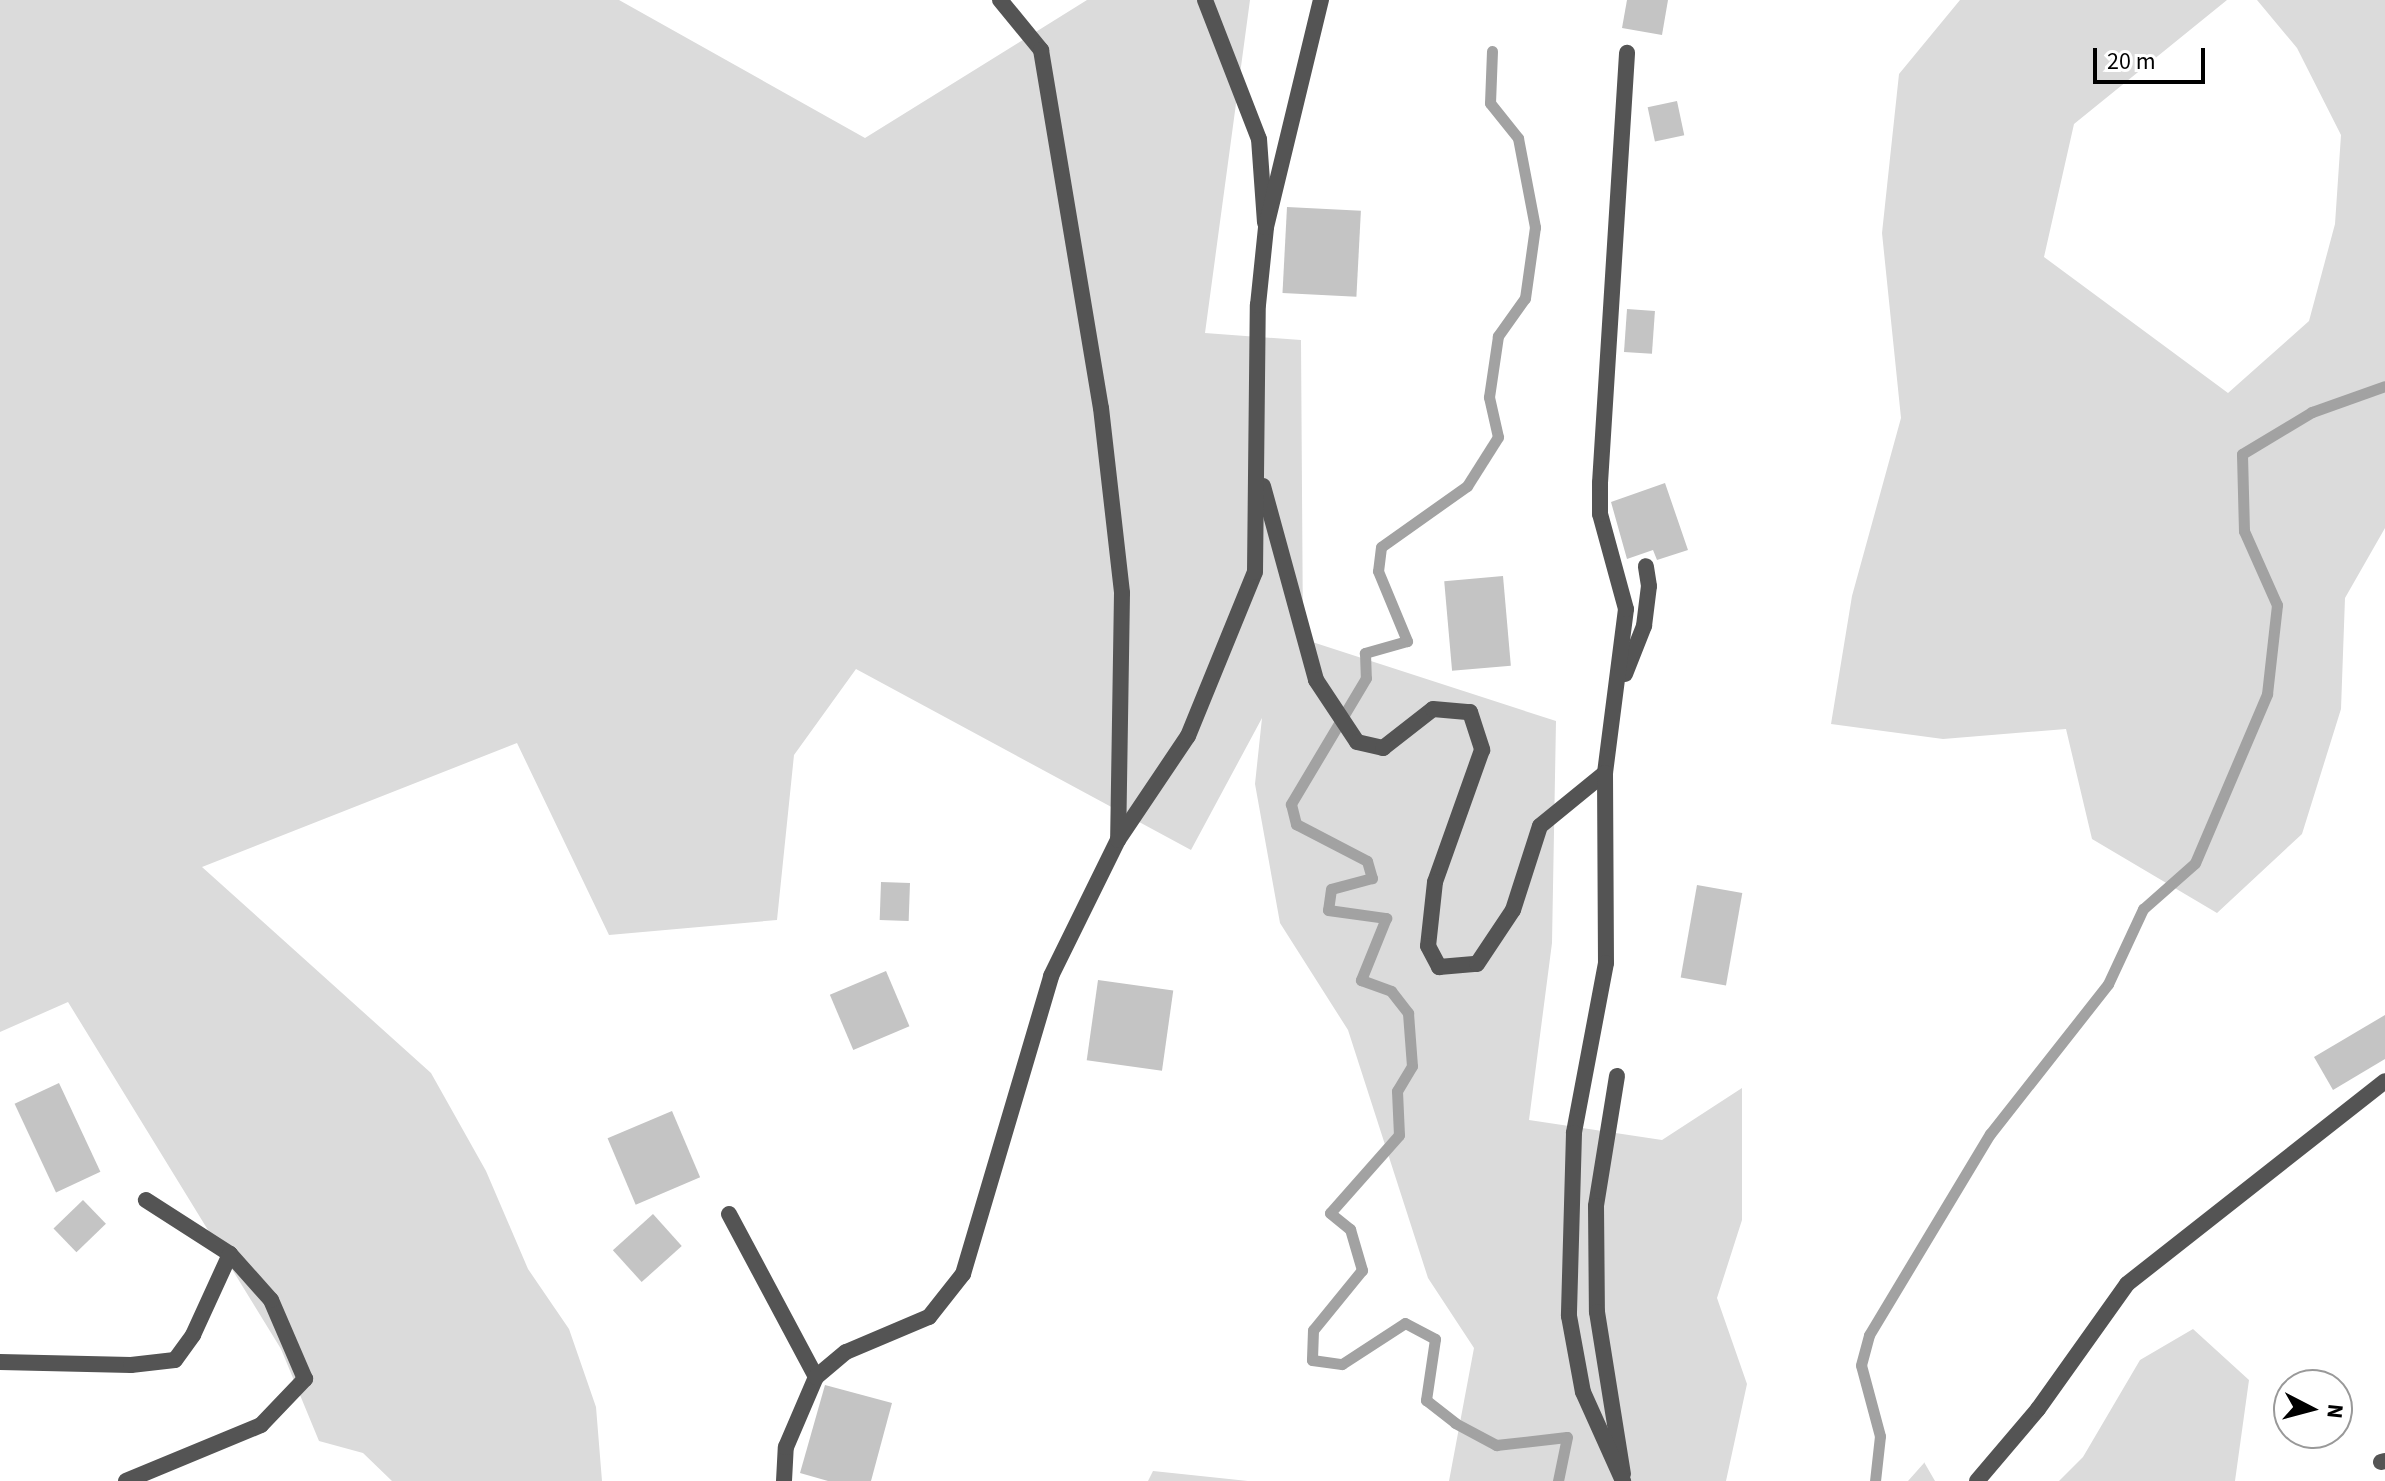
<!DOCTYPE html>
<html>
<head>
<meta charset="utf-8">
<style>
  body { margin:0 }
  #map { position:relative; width:2385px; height:1481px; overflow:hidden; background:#fff; font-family:"Source Sans 3",sans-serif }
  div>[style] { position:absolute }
  .green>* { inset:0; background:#dbdbdb }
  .stream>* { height:11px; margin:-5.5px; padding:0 5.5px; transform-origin:5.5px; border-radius:5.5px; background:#a2a2a2 }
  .building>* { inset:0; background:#c4c4c4; transform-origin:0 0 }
  .lane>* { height:16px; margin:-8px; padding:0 8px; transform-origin:8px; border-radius:8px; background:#545454 }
  .street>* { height:16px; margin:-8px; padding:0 8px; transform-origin:8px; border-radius:8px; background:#545454 }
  span { translate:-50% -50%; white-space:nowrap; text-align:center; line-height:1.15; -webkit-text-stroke:7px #fff; paint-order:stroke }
  .north { position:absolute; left:2273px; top:1369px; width:80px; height:80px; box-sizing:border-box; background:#fff; border:2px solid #999; border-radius:50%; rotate:96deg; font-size:22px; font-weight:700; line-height:32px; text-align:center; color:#000 }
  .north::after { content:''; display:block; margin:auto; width:28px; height:36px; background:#000; clip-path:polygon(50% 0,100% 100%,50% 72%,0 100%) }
  .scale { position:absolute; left:2093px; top:48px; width:112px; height:36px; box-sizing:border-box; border:4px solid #000; border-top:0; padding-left:10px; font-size:24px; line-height:28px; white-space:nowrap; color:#000; -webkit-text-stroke:6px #fff; paint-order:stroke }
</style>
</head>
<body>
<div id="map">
  <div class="green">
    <i style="clip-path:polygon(0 0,619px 0,865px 138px,1087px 0,1250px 0,1205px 333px,1301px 340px,1303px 639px,1556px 721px,1552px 943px,1529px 1120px,1662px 1140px,1742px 1088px,1742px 1220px,1717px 1298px,1747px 1384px,1726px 1481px,1449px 1481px,1474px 1348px,1428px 1278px,1348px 1030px,1280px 923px,1255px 784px,1262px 718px,1191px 850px,856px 669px,794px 755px,777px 920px,609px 935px,517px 743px,202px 867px,431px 1073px,486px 1171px,528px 1269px,569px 1329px,596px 1407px,602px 1481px,392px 1481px,363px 1453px,319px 1441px,281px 1349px,68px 1002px,0 1032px)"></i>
    <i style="clip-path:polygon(1960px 0,2227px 0,2074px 124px,2044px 257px,2228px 393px,2309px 321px,2335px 224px,2341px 135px,2297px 48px,2257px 0,2385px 0,2385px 528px,2345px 598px,2341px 709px,2302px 834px,2217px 913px,2092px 839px,2066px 729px,1943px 739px,1831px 724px,1852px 596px,1901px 418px,1882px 233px,1899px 74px)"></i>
    <i style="clip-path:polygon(2193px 1329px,2249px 1380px,2235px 1481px,2059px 1481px,2083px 1457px,2140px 1360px)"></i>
    <i style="clip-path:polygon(1924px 1462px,1935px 1481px,1908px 1481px,1924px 1463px)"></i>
    <i style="clip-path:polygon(1153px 1471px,1248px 1481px,1148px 1481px)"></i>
  </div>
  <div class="stream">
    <i style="left:1492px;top:51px;width:52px;rotate:92.2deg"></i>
    <i style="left:1490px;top:103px;width:45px;rotate:51.3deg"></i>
    <i style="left:1518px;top:138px;width:91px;rotate:79.2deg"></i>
    <i style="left:1535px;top:227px;width:72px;rotate:98deg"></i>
    <i style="left:1525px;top:298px;width:47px;rotate:125.4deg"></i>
    <i style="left:1498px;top:336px;width:62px;rotate:98.4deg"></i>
    <i style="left:1489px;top:397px;width:41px;rotate:77.3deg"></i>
    <i style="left:1498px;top:437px;width:58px;rotate:122.3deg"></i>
    <i style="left:1467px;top:486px;width:105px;rotate:144.7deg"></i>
    <i style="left:1381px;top:547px;width:24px;rotate:97deg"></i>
    <i style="left:1378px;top:571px;width:76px;rotate:67.5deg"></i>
    <i style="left:1407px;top:641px;width:44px;rotate:164.1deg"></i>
    <i style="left:1365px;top:653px;width:25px;rotate:88deg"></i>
    <i style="left:1366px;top:678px;width:147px;rotate:120.8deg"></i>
    <i style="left:1291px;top:804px;width:21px;rotate:76deg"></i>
    <i style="left:1296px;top:824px;width:80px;rotate:27.5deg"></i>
    <i style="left:1367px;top:861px;width:18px;rotate:74deg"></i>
    <i style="left:1372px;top:878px;width:42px;rotate:165deg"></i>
    <i style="left:1331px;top:889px;width:21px;rotate:98deg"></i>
    <i style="left:1328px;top:910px;width:59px;rotate:7.9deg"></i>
    <i style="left:1386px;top:918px;width:67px;rotate:112deg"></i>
    <i style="left:1361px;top:980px;width:32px;rotate:20deg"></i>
    <i style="left:1391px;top:991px;width:28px;rotate:52deg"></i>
    <i style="left:1408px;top:1013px;width:53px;rotate:85.7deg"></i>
    <i style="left:1412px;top:1066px;width:29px;rotate:121deg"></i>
    <i style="left:1397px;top:1091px;width:44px;rotate:87.4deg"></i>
    <i style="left:1399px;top:1135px;width:104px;rotate:131.5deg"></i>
    <i style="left:1330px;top:1213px;width:26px;rotate:39deg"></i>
    <i style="left:1350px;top:1229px;width:43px;rotate:73.7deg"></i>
    <i style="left:1362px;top:1270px;width:77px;rotate:129.2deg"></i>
    <i style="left:1313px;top:1330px;width:30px;rotate:92deg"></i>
    <i style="left:1312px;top:1360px;width:30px;rotate:8deg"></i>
    <i style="left:1342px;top:1364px;width:75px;rotate:-33.1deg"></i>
    <i style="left:1405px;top:1323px;width:34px;rotate:28deg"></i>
    <i style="left:1435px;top:1339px;width:62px;rotate:98.4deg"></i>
    <i style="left:1426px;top:1400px;width:37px;rotate:38deg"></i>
    <i style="left:1455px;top:1423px;width:47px;rotate:28.2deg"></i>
    <i style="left:1496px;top:1445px;width:71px;rotate:-6.4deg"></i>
    <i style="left:1567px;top:1437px;width:45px;rotate:101.6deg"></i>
    <i style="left:1875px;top:1481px;width:45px;rotate:-83.7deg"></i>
    <i style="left:1880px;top:1436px;width:73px;rotate:-105deg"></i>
    <i style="left:1861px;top:1365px;width:31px;rotate:-75deg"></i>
    <i style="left:1869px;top:1335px;width:235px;rotate:-59deg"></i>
    <i style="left:1990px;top:1134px;width:191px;rotate:-51.8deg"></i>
    <i style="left:2108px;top:984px;width:83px;rotate:-65deg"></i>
    <i style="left:2143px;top:909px;width:69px;rotate:-41.5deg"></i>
    <i style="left:2195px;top:863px;width:184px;rotate:-66.9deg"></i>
    <i style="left:2267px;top:694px;width:90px;rotate:-83.6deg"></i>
    <i style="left:2277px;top:605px;width:81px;rotate:-114deg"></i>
    <i style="left:2244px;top:531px;width:77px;rotate:-91.5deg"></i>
    <i style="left:2242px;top:454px;width:82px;rotate:-31deg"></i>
    <i style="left:2312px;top:412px;width:77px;rotate:-19.6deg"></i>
  </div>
  <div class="building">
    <i style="clip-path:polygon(1627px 0,1668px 0,1662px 35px,1622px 28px)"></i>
    <i style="left:1677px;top:101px;width:35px;height:30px;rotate:78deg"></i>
    <i style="left:1287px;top:207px;width:74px;height:86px;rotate:3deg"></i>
    <i style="left:1627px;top:309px;width:28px;height:43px;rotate:4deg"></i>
    <i style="clip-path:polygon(1665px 483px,1688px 550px,1657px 560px,1653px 550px,1627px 559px,1611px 502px)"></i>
    <i style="left:1503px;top:576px;width:90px;height:59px;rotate:85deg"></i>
    <i style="left:881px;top:882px;width:29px;height:38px;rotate:2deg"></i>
    <i style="left:1697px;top:885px;width:46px;height:94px;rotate:10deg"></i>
    <i style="left:886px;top:971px;width:60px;height:61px;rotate:67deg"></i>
    <i style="left:1098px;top:980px;width:76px;height:81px;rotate:8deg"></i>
    <i style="clip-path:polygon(2385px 1015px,2385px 1059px,2333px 1090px,2314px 1057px)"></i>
    <i style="left:59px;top:1083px;width:98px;height:49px;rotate:65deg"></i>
    <i style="left:672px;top:1111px;width:72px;height:70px;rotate:67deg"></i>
    <i style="left:83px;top:1200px;width:33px;height:41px;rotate:46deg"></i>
    <i style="left:653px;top:1214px;width:43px;height:54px;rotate:48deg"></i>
    <i style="clip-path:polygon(825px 1385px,892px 1403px,871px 1481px,828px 1481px,800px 1473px)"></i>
  </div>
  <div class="lane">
    <i style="left:1000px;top:0;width:65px;rotate:50.6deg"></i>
    <i style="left:1041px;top:50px;width:363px;rotate:80.5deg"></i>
    <i style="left:1101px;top:408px;width:186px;rotate:83.5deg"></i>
    <i style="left:1122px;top:593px;width:247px;rotate:90.9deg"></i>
    <i style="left:1205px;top:0;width:149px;rotate:68.8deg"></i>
    <i style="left:1259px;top:139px;width:84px;rotate:85.9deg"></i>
    <i style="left:1625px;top:674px;width:52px;rotate:-68.4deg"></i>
    <i style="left:1644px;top:626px;width:40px;rotate:-82.9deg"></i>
    <i style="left:1649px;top:586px;width:20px;rotate:-99deg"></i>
    <i style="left:1605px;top:773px;width:165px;rotate:-82.7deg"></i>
    <i style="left:1626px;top:609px;width:98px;rotate:-105.3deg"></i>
    <i style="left:1600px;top:514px;width:31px;rotate:-90deg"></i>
    <i style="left:1600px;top:483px;width:431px;rotate:-86.4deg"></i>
    <i style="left:1617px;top:1076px;width:132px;rotate:99.2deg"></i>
    <i style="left:1596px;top:1206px;width:106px;rotate:89.5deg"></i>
    <i style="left:1597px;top:1312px;width:164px;rotate:80.9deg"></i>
    <i style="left:729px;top:1214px;width:185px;rotate:61.9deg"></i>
    <i style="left:2381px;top:1462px;width:4px;rotate:-14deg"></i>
    <i style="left:126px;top:1481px;width:146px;rotate:-22.5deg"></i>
    <i style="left:261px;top:1425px;width:64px;rotate:-46.3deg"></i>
    <i style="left:305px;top:1379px;width:86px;rotate:-113.3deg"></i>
    <i style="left:271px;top:1300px;width:62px;rotate:-131.7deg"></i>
    <i style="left:230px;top:1254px;width:100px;rotate:-147.3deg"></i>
  </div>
  <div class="street">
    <i style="left:1263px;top:486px;width:201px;rotate:74.7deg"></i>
    <i style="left:1316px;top:680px;width:74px;rotate:56.5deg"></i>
    <i style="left:1357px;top:742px;width:27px;rotate:13deg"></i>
    <i style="left:1383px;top:748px;width:63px;rotate:-38deg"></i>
    <i style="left:1433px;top:709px;width:37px;rotate:5deg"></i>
    <i style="left:1470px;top:712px;width:40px;rotate:72deg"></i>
    <i style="left:1482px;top:750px;width:140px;rotate:109.6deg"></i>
    <i style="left:1435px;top:882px;width:64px;rotate:96.2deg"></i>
    <i style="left:1428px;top:946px;width:24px;rotate:62deg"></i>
    <i style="left:1439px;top:967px;width:38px;rotate:-5deg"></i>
    <i style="left:1477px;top:964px;width:65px;rotate:-56.3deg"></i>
    <i style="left:1513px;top:910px;width:88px;rotate:-72.2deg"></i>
    <i style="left:1540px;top:826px;width:84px;rotate:-39.2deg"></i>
    <i style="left:1605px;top:773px;width:190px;rotate:89.7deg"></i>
    <i style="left:1606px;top:963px;width:173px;rotate:100.7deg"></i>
    <i style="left:1574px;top:1133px;width:183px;rotate:91.6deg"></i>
    <i style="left:1569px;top:1316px;width:77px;rotate:79.6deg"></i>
    <i style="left:1583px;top:1392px;width:98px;rotate:65.8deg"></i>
    <i style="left:0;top:1362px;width:131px;rotate:1.3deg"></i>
    <i style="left:131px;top:1365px;width:44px;rotate:-6.5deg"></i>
    <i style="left:175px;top:1360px;width:31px;rotate:-54deg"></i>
    <i style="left:193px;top:1335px;width:89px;rotate:-65.4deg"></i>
    <i style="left:784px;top:1481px;width:34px;rotate:-87deg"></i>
    <i style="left:786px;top:1447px;width:76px;rotate:-66.8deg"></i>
    <i style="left:816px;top:1377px;width:39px;rotate:-40deg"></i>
    <i style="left:846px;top:1352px;width:90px;rotate:-22.9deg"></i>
    <i style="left:929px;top:1317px;width:55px;rotate:-51.7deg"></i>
    <i style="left:963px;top:1274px;width:311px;rotate:-73.5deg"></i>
    <i style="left:1051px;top:976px;width:152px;rotate:-63.8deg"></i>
    <i style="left:1118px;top:840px;width:125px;rotate:-56.1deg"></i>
    <i style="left:1188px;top:736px;width:177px;rotate:-67.8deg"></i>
    <i style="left:1255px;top:572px;width:267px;rotate:-89.4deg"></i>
    <i style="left:1258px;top:305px;width:78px;rotate:-84.1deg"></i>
    <i style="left:1266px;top:227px;width:234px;rotate:-76.4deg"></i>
    <i style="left:1977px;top:1481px;width:94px;rotate:-49.7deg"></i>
    <i style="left:2038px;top:1409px;width:153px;rotate:-54.5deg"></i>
    <i style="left:2127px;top:1284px;width:328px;rotate:-38.2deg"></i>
  </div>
  <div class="north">N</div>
  <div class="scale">20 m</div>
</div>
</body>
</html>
